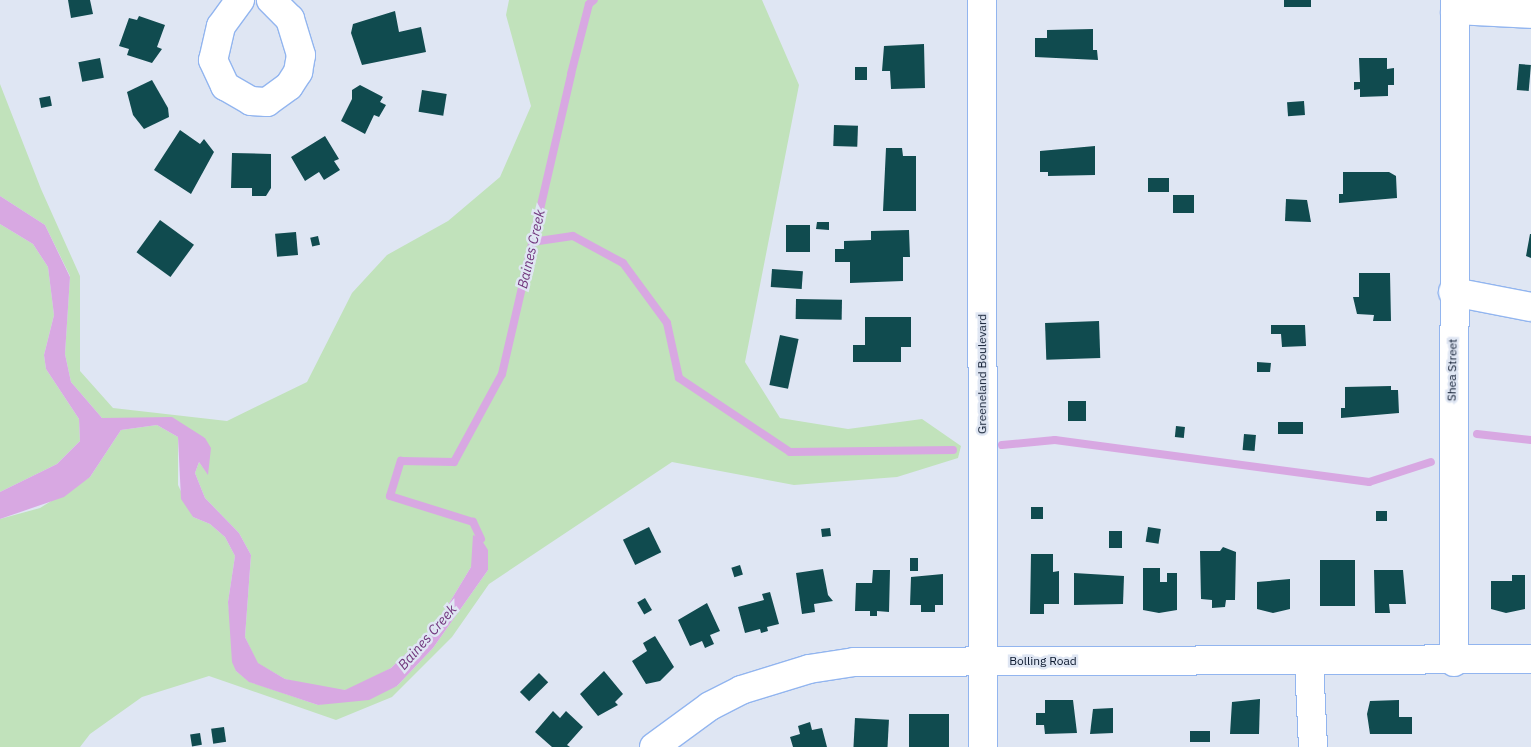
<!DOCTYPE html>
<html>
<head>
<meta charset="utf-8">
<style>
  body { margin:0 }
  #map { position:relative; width:1531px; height:747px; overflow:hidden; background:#dfe6f3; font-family:"IBM Plex Sans",sans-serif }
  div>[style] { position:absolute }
  .green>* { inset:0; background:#c1e2bb }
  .water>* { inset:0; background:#d8a8e2 }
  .stream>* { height:8px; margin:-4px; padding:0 4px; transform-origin:4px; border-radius:4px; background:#d8a8e2 }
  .building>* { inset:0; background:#104b4f; transform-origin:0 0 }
  .roads { filter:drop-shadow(1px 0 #92b5ef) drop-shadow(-1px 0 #92b5ef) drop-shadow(0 1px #92b5ef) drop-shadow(0 -1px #92b5ef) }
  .street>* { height:28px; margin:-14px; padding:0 14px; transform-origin:14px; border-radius:14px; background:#fff }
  span { translate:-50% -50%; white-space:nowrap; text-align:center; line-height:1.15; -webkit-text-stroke:5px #dfe6f3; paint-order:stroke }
  .street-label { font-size:12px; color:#09162b }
  .water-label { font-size:14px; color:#71377d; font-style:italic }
</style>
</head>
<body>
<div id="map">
  <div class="green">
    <i style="clip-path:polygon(509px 0,762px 0,799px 85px,745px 362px,780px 418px,848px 429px,922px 419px,961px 446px,958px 458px,897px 477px,794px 485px,672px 462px,489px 584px,452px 637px,392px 697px,336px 720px,209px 676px,142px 697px,90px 734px,80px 747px,0 747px,0 519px,40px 508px,90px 477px,121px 430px,157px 425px,178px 437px,178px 485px,193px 517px,210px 524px,225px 537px,235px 556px,228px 602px,236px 671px,250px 682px,318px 705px,397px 686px,433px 648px,488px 570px,488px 550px,471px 567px,436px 625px,391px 668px,364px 683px,346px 690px,322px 689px,285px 679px,257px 663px,245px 637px,251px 555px,239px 533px,205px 498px,195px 473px,199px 462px,208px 474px,205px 438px,133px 418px,102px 418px,71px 382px,65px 354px,70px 276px,45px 225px,0 196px,0 84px,41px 189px,80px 276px,80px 371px,113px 408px,227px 421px,307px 382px,352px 293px,387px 255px,448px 221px,500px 177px,531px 106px,506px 15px)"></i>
    <i style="clip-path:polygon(0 224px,33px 244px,48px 267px,54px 315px,44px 355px,46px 369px,79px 419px,80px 441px,57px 464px,0 492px)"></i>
  </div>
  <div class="water">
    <i style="clip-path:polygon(0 196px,45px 225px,70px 277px,65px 354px,71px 382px,102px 418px,172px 417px,205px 438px,211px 448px,208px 475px,199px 462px,195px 473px,205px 498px,239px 533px,251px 555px,245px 637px,258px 663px,285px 679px,345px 690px,391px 668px,436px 625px,471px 567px,473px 535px,481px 539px,488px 550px,488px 570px,433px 648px,397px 686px,369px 700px,318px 705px,249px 682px,236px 671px,232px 662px,228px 602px,235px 556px,225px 537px,210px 524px,193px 517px,181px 499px,178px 437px,157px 425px,121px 430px,90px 477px,64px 497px,0 519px,0 492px,57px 464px,80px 441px,79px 419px,46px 369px,44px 355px,54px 315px,48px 267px,33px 244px,0 224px)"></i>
  </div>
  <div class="stream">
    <i style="left:532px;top:242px;width:41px;rotate:-8.3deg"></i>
    <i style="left:573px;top:236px;width:57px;rotate:28.4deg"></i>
    <i style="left:623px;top:263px;width:74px;rotate:53.7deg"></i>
    <i style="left:667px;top:323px;width:56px;rotate:77.7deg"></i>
    <i style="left:679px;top:378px;width:133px;rotate:33.7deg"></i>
    <i style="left:790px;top:452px;width:163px;rotate:-0.7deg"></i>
    <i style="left:1477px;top:434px;width:54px;rotate:6.3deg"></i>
    <i style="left:1002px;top:445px;width:53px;rotate:-5.4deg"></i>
    <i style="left:1055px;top:440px;width:317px;rotate:7.6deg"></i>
    <i style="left:1369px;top:482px;width:65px;rotate:-17.9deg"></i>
    <i style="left:481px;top:539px;width:19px;rotate:-115deg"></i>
    <i style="left:473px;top:522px;width:87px;rotate:-162.6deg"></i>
    <i style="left:390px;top:496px;width:37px;rotate:-73deg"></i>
    <i style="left:401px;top:461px;width:53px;rotate:1.1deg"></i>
    <i style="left:454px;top:462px;width:100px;rotate:-61.4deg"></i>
    <i style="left:502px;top:374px;width:308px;rotate:-77deg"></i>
    <i style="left:571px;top:74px;width:72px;rotate:-75.6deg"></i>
    <i style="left:589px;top:4px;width:6px;rotate:-39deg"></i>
  </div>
  <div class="building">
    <i style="clip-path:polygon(68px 0,90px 0,93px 14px,71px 18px)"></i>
    <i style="left:1284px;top:0;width:27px;height:7px"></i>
    <i style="clip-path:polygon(395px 11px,399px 32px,421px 27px,426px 52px,362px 65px,351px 33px,353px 24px)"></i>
    <i style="clip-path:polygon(139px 16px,165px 25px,157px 47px,162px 49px,152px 63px,127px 55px,129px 49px,119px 46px,129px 18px,137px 20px)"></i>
    <i style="clip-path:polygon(1093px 29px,1093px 50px,1097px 50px,1098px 60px,1035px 57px,1035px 38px,1047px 38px,1047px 30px)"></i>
    <i style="clip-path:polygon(924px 44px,925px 88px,891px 89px,890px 71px,882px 71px,884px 46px)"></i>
    <i style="left:100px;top:58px;width:20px;height:22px;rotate:79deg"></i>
    <i style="clip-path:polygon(1359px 58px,1387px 58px,1387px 69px,1394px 68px,1394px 85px,1388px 85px,1388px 96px,1360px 97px,1360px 89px,1354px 90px,1354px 82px,1360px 82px)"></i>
    <i style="left:1519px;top:64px;width:12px;height:26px;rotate:5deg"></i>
    <i style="left:855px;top:67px;width:12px;height:13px"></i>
    <i style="clip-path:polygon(152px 80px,168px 108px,169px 117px,144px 129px,133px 115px,127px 92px)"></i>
    <i style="clip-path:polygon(360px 85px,383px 97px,380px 102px,386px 105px,379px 117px,374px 115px,365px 134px,341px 121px,352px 99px,352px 90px)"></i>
    <i style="left:422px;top:90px;width:25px;height:22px;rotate:9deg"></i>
    <i style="left:50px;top:96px;width:10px;height:11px;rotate:79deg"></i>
    <i style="left:1304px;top:101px;width:14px;height:17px;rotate:86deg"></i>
    <i style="left:834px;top:125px;width:24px;height:21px;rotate:2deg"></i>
    <i style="clip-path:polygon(180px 130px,200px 144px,204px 139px,214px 152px,191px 194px,154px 170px)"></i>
    <i style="clip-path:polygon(325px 136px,339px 159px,334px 161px,340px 170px,324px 180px,319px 172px,305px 181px,291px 157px)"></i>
    <i style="clip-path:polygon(1095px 146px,1095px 175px,1048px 176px,1048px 172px,1040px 172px,1040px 151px)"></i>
    <i style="clip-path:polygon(886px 148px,902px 148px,903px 156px,916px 156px,916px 211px,883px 211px)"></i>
    <i style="clip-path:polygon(232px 153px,271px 154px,271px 188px,266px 196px,252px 196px,252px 188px,231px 188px)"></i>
    <i style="clip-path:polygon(1343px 172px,1389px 172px,1396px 176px,1397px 198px,1339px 203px,1339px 194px,1343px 194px)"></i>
    <i style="left:1169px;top:178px;width:14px;height:21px;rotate:90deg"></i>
    <i style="left:1194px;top:195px;width:18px;height:21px;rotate:90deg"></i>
    <i style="clip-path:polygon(1286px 199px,1307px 200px,1311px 222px,1285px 221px)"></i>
    <i style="left:160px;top:220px;width:42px;height:40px;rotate:36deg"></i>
    <i style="clip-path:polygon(817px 222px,829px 222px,829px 230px,816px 229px)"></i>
    <i style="left:786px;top:225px;width:24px;height:27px"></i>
    <i style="clip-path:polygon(909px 230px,910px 257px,903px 257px,903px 281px,850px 283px,850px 262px,835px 262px,835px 249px,844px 249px,844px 241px,871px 240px,871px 231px)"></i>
    <i style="left:296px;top:232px;width:23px;height:21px;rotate:85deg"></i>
    <i style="clip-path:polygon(1530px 234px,1531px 234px,1531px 258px,1526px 256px)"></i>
    <i style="left:318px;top:236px;width:9px;height:8px;rotate:77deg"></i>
    <i style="left:772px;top:269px;width:31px;height:18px;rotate:4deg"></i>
    <i style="clip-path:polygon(1359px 273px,1390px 273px,1391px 321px,1373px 321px,1374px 315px,1357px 314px,1353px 297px,1359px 297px)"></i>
    <i style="left:796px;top:299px;width:46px;height:20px;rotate:1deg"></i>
    <i style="clip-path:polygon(865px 317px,911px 317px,911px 347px,901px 347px,901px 362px,853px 362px,853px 345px,865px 345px)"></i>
    <i style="left:1099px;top:321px;width:37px;height:54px;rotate:88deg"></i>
    <i style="clip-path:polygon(1271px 325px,1305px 325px,1306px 346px,1282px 347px,1281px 334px,1271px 334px)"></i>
    <i style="left:780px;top:335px;width:19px;height:51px;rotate:12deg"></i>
    <i style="clip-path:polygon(1257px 362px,1271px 363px,1270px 372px,1257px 372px)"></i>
    <i style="clip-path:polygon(1391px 386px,1391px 390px,1398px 390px,1399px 413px,1341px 418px,1341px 408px,1345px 408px,1345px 387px)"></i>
    <i style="left:1086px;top:401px;width:20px;height:18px;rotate:90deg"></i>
    <i style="left:1303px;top:422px;width:12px;height:25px;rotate:90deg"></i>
    <i style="left:1176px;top:426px;width:9px;height:11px;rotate:6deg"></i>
    <i style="left:1244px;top:434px;width:12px;height:16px;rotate:5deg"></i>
    <i style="left:1031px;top:507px;width:12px;height:12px"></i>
    <i style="left:1376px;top:511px;width:11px;height:10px"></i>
    <i style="left:649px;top:527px;width:28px;height:29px;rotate:64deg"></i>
    <i style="left:1148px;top:527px;width:13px;height:15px;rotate:9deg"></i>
    <i style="left:830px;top:528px;width:8px;height:9px;rotate:83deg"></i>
    <i style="left:1122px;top:531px;width:17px;height:13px;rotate:90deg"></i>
    <i style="clip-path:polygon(1223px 547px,1236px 552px,1235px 600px,1226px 600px,1225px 607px,1212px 608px,1212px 600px,1201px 599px,1200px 551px,1220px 551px)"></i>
    <i style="clip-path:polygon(1031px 554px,1053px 554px,1053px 572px,1059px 571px,1059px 604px,1044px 604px,1044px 614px,1030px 614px)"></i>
    <i style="left:910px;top:558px;width:8px;height:13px"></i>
    <i style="left:1355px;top:560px;width:46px;height:35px;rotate:90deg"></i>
    <i style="left:740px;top:565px;width:10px;height:9px;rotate:73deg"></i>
    <i style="clip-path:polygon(1143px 568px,1160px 568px,1160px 582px,1167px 582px,1167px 573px,1177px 573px,1177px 610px,1159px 613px,1143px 610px)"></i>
    <i style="clip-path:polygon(823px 569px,828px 595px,833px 601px,814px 604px,815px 612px,802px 614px,796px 573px)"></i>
    <i style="clip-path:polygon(873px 570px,890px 570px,889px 612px,877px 611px,877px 616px,870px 616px,870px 611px,855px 611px,856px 583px,872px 583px)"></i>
    <i style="clip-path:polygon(1374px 570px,1403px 570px,1406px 604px,1389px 604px,1390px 613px,1375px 613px)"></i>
    <i style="clip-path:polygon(1074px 573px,1124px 576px,1123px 604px,1074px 605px)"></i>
    <i style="clip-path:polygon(943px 574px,943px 605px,935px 605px,935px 612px,921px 612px,921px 605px,910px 605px,911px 577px)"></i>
    <i style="clip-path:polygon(1512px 575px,1525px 575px,1525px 609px,1506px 613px,1491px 609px,1491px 581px,1512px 581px)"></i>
    <i style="clip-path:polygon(1290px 579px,1290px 609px,1273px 613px,1257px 609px,1257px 582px)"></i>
    <i style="clip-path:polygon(770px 592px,779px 624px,767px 627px,768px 631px,761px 633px,760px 629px,745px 633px,738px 607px,764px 600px,762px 594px)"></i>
    <i style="left:645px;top:598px;width:14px;height:9px;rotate:60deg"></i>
    <i style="clip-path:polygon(707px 603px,720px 631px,710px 635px,714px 644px,705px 648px,702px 641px,690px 646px,678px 620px)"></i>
    <i style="clip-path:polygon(655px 636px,674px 667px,660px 681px,646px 684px,632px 661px,647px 651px,643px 643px)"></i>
    <i style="clip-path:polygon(604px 671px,623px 694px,615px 702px,618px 705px,598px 716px,580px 694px)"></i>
    <i style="left:539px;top:673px;width:13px;height:27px;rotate:45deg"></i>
    <i style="clip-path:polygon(1260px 699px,1259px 734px,1230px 734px,1232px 702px)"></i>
    <i style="clip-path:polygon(1045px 700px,1073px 700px,1077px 733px,1045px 734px,1044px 725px,1036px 725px,1036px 713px,1045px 713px)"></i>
    <i style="clip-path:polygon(1399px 700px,1399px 717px,1412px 717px,1412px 734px,1370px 734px,1367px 714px,1370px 701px)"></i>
    <i style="clip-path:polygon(1113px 708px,1113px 733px,1090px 734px,1093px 709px)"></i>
    <i style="clip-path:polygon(553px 711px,560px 718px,566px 711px,583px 727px,567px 745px,570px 747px,552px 747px,535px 732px)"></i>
    <i style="left:909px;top:714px;width:40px;height:33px"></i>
    <i style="left:855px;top:718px;width:34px;height:29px;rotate:3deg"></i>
    <i style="clip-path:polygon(810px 722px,812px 730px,822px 728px,827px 747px,793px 747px,790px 737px,800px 734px,798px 726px)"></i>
    <i style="left:224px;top:727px;width:15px;height:13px;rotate:82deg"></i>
    <i style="left:1210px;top:731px;width:11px;height:20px;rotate:90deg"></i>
    <i style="left:200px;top:733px;width:12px;height:10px;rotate:81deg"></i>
  </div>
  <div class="roads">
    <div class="street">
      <i style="left:240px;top:0;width:32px;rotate:126deg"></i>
      <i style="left:221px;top:26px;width:35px;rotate:103deg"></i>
      <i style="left:213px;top:60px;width:29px;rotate:65deg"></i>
      <i style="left:225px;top:86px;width:30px;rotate:30deg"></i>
      <i style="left:251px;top:101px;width:16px;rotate:4deg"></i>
      <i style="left:267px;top:102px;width:27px;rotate:-36deg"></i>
      <i style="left:289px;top:86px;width:17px;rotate:-57deg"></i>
      <i style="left:298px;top:72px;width:17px;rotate:-80deg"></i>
      <i style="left:301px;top:55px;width:38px;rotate:-107deg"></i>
      <i style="left:290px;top:19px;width:27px;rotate:-135deg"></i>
      <i style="left:982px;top:0;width:747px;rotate:89.92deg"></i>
      <i style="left:1455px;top:10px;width:76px;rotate:3deg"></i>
      <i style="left:1453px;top:292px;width:79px;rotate:10.9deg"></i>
      <i style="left:1309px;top:662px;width:85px;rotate:87.3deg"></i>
      <i style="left:1454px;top:662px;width:662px;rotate:-89.91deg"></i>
      <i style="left:654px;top:747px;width:69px;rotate:-36.2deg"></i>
      <i style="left:710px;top:706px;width:35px;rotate:-27deg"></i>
      <i style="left:741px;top:690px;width:71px;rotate:-17.2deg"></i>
      <i style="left:809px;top:669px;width:46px;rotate:-8.8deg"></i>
      <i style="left:854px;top:662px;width:677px;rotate:-0.25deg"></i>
    </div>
  </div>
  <div class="street-label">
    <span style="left:1452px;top:370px;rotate:-89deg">Shea Street</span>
    <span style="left:982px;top:374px;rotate:-90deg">Greeneland Boulevard</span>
    <span style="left:1043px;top:661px">Bolling Road</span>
  </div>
  <div class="water-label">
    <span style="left:531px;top:249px;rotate:-77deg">Baines Creek</span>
    <span style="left:427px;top:637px;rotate:-49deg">Baines Creek</span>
  </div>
</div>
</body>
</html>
